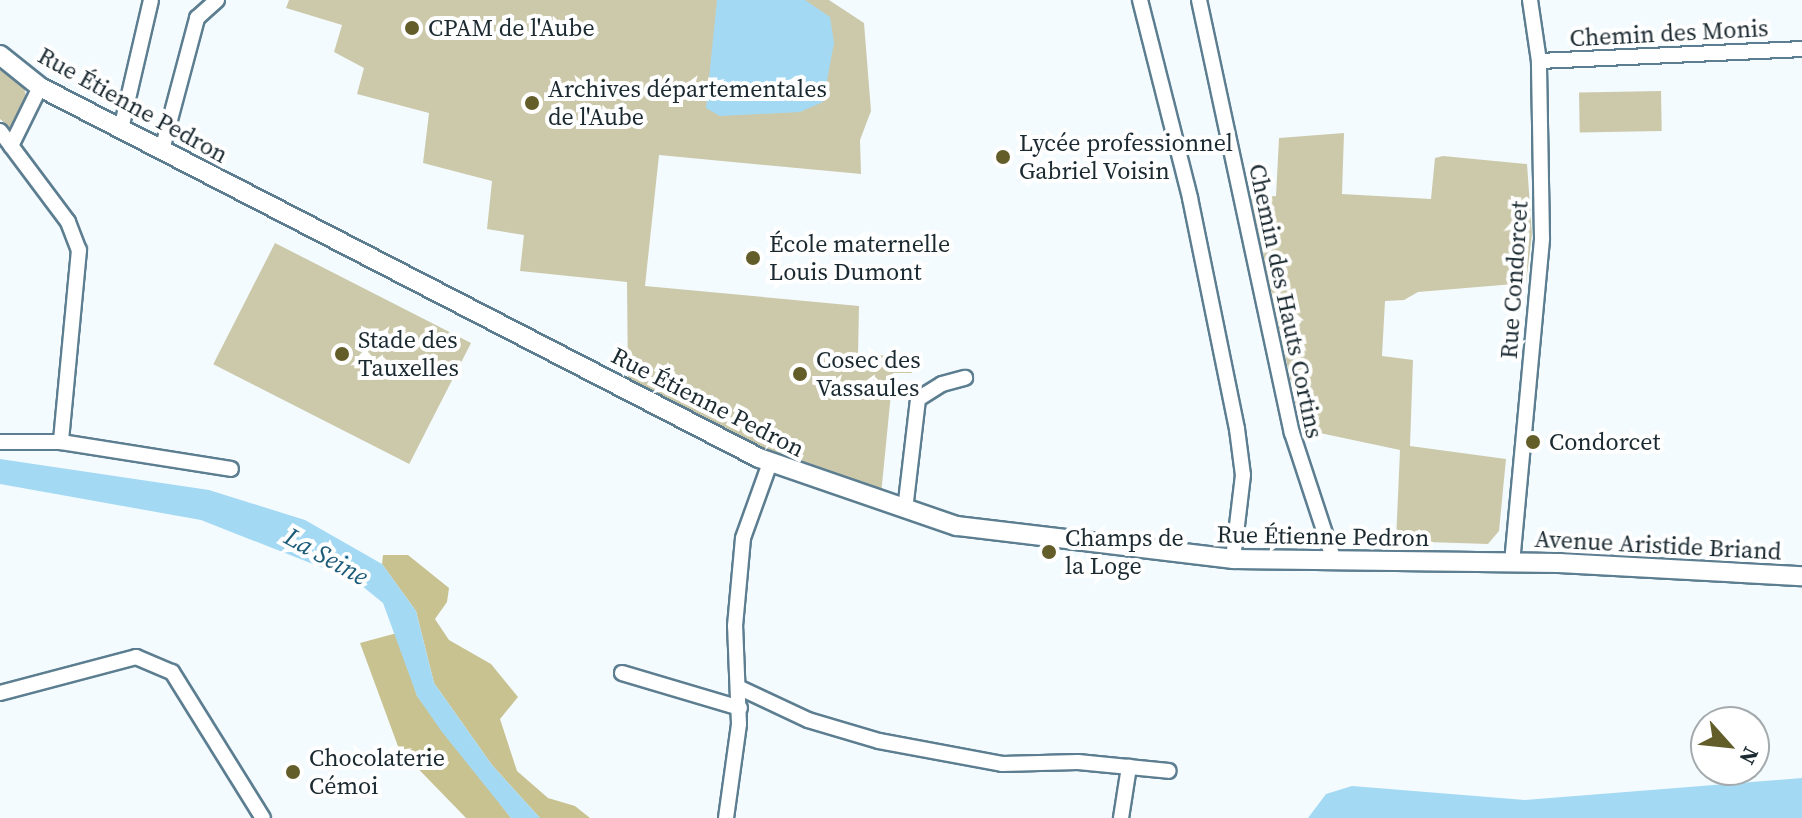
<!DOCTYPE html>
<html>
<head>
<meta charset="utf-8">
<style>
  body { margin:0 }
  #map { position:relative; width:1802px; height:818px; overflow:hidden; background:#f3fbff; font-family:"Source Serif 4",serif }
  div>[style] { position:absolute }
  .green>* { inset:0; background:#ccc9ab; transform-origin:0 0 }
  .forest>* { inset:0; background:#c8c290 }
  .water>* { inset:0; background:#a4d9f4 }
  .roads { filter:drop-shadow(2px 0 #5c7e90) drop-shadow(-2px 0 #5c7e90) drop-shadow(0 2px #5c7e90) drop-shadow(0 -2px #5c7e90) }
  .minor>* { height:14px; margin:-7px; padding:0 7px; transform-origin:7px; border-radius:7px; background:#fff }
  .tertiary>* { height:18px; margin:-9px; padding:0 9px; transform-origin:9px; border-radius:9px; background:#fff }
  .dots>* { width:22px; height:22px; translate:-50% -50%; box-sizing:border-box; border:4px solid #fff; border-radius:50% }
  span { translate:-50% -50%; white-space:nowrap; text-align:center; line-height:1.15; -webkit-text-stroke:8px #fff; paint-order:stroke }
  .poi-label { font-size:24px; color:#1b2a31 }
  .left { translate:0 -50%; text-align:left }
  .street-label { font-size:24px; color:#1b2a31 }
  .water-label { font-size:26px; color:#1c5c78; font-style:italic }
  .north { position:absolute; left:1690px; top:706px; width:80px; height:80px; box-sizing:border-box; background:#fff; border:2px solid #a4aaad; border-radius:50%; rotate:117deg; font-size:22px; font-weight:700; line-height:32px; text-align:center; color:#1b2a31 }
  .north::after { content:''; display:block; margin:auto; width:28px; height:36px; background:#635d2a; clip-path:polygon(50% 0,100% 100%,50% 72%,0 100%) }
</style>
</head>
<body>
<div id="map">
  <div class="green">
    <i style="clip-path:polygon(289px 0,829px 0,864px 23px,871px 111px,860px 140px,861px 174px,659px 155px,645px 286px,859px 306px,858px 354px,913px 357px,912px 373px,893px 373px,881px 495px,754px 454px,628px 387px,627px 282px,520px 271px,524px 235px,487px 229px,492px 181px,423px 163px,429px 113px,357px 94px,364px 68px,334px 52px,342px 25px,286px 8px)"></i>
    <i style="clip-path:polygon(0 62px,23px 81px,26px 97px,16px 125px,10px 128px,0 119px)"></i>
    <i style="left:1661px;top:91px;width:40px;height:82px;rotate:89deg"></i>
    <i style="clip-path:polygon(1344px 133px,1342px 194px,1431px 199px,1435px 158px,1443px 156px,1527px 164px,1532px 234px,1526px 283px,1418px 292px,1404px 300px,1385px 301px,1382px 356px,1413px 360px,1410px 446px,1506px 459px,1499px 531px,1488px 544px,1396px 541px,1400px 450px,1301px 429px,1251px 198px,1276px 196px,1279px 138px)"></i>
    <i style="left:275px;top:243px;width:220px;height:136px;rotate:27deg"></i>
  </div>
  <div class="forest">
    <i style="clip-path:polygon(383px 555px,408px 555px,449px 588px,447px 602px,435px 619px,449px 640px,491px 664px,518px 697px,500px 719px,517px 771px,548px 798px,575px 806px,590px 818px,540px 818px,492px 765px,434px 683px,416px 611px,382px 564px)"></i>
    <i style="clip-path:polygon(397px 633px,417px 696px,511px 818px,466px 818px,399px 749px,360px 643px)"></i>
  </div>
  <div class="water">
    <i style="clip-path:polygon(717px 0,805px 0,830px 17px,834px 43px,823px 102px,800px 112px,720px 116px,706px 108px)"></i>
    <i style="clip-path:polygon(0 459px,209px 490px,305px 520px,382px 564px,416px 611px,434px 683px,492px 765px,540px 818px,511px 818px,442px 732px,417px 696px,383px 603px,356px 581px,201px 520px,0 484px)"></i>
    <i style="clip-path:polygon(1802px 778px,1802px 818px,1308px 818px,1326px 794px,1352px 786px,1525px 800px)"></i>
  </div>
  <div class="roads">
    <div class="minor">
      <i style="left:1140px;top:0;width:204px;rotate:75.8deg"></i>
      <i style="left:1190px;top:198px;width:236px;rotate:78.5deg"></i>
      <i style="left:1237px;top:429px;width:46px;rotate:82.6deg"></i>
      <i style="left:1243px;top:475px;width:85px;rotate:96.8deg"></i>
      <i style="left:1199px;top:0;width:443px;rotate:77.9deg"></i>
      <i style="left:1292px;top:433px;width:135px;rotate:71.8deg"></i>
      <i style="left:1539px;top:61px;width:263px;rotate:-2.6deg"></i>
      <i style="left:121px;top:129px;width:132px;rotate:-76.9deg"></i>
      <i style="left:0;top:131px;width:114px;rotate:53.2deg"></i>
      <i style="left:68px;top:222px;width:30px;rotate:69deg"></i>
      <i style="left:79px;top:250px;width:193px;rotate:95.4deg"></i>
      <i style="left:11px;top:146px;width:66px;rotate:-63.8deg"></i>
      <i style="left:162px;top:150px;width:137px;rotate:-75.1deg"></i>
      <i style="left:197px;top:18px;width:27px;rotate:-42deg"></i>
      <i style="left:0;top:442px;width:61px"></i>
      <i style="left:61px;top:442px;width:172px;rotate:9deg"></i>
      <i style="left:905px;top:510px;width:112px;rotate:-83.3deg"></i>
      <i style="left:918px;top:399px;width:28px;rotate:-32deg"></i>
      <i style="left:942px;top:384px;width:24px;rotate:-15deg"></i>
      <i style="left:1512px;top:563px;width:326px;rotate:-84.7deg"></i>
      <i style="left:1542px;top:238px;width:177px;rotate:-91deg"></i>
      <i style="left:1539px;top:61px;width:62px;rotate:-98.4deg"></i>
      <i style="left:622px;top:673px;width:123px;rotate:16.5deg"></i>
      <i style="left:740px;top:688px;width:75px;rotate:25.2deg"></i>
      <i style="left:808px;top:720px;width:74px;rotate:16.5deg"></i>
      <i style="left:879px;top:741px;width:125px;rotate:10.6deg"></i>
      <i style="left:1002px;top:764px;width:76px;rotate:-1.5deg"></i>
      <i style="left:1078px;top:762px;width:91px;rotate:5.6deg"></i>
      <i style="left:0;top:693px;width:141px;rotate:-14.8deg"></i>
      <i style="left:136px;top:657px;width:39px;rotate:23deg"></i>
      <i style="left:172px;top:672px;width:172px;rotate:58.1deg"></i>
      <i style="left:726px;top:818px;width:95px;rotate:-82.1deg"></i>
      <i style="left:739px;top:724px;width:98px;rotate:-92.3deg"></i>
      <i style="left:735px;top:626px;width:88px;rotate:-84.8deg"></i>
      <i style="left:743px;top:538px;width:80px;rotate:-70.2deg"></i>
      <i style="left:1121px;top:818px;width:52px;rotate:-81.1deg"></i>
    </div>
    <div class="tertiary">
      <i style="left:0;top:55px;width:51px;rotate:38.7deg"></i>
      <i style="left:40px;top:87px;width:809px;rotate:27.29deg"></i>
      <i style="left:759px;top:458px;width:209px;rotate:19deg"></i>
      <i style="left:957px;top:526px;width:278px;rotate:6.8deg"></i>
      <i style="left:1233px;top:559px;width:326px;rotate:0.7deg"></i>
      <i style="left:1559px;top:563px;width:243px;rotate:3.1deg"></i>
    </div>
  </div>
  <div class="dots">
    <i style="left:412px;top:28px;background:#635d2a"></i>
    <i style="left:532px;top:103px;background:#635d2a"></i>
    <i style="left:1003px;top:157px;background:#635d2a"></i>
    <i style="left:753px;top:258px;background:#635d2a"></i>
    <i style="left:342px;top:354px;background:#635d2a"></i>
    <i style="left:800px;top:374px;background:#635d2a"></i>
    <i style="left:1533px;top:442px;background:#635d2a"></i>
    <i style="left:1049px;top:552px;background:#635d2a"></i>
    <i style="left:293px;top:772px;background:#635d2a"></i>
  </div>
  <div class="poi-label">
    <span class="left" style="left:428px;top:28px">CPAM de l'Aube</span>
    <span class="left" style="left:548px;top:103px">Archives départementales<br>de l'Aube</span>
    <span class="left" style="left:1019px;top:157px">Lycée professionnel<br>Gabriel Voisin</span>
    <span class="left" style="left:769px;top:258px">École maternelle<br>Louis Dumont</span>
    <span class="left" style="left:358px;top:354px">Stade des<br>Tauxelles</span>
    <span class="left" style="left:816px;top:374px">Cosec des<br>Vassaules</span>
    <span class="left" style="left:1549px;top:442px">Condorcet</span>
    <span class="left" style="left:1065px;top:552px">Champs de<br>la Loge</span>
    <span class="left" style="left:309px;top:772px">Chocolaterie<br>Cémoi</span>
  </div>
  <div class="street-label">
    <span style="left:1669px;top:33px;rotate:-3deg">Chemin des Monis</span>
    <span style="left:133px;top:105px;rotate:29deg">Rue Étienne Pedron</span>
    <span style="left:1514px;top:280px;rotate:-86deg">Rue Condorcet</span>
    <span style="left:1286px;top:301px;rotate:78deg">Chemin des Hauts Cortins</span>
    <span style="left:708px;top:402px;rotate:27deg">Rue Étienne Pedron</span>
    <span style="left:1323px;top:536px;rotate:1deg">Rue Étienne Pedron</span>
    <span style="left:1658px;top:545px;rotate:3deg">Avenue Aristide Briand</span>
  </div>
  <div class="water-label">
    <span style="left:326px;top:557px;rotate:29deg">La Seine</span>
  </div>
  <div class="north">N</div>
</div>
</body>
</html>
